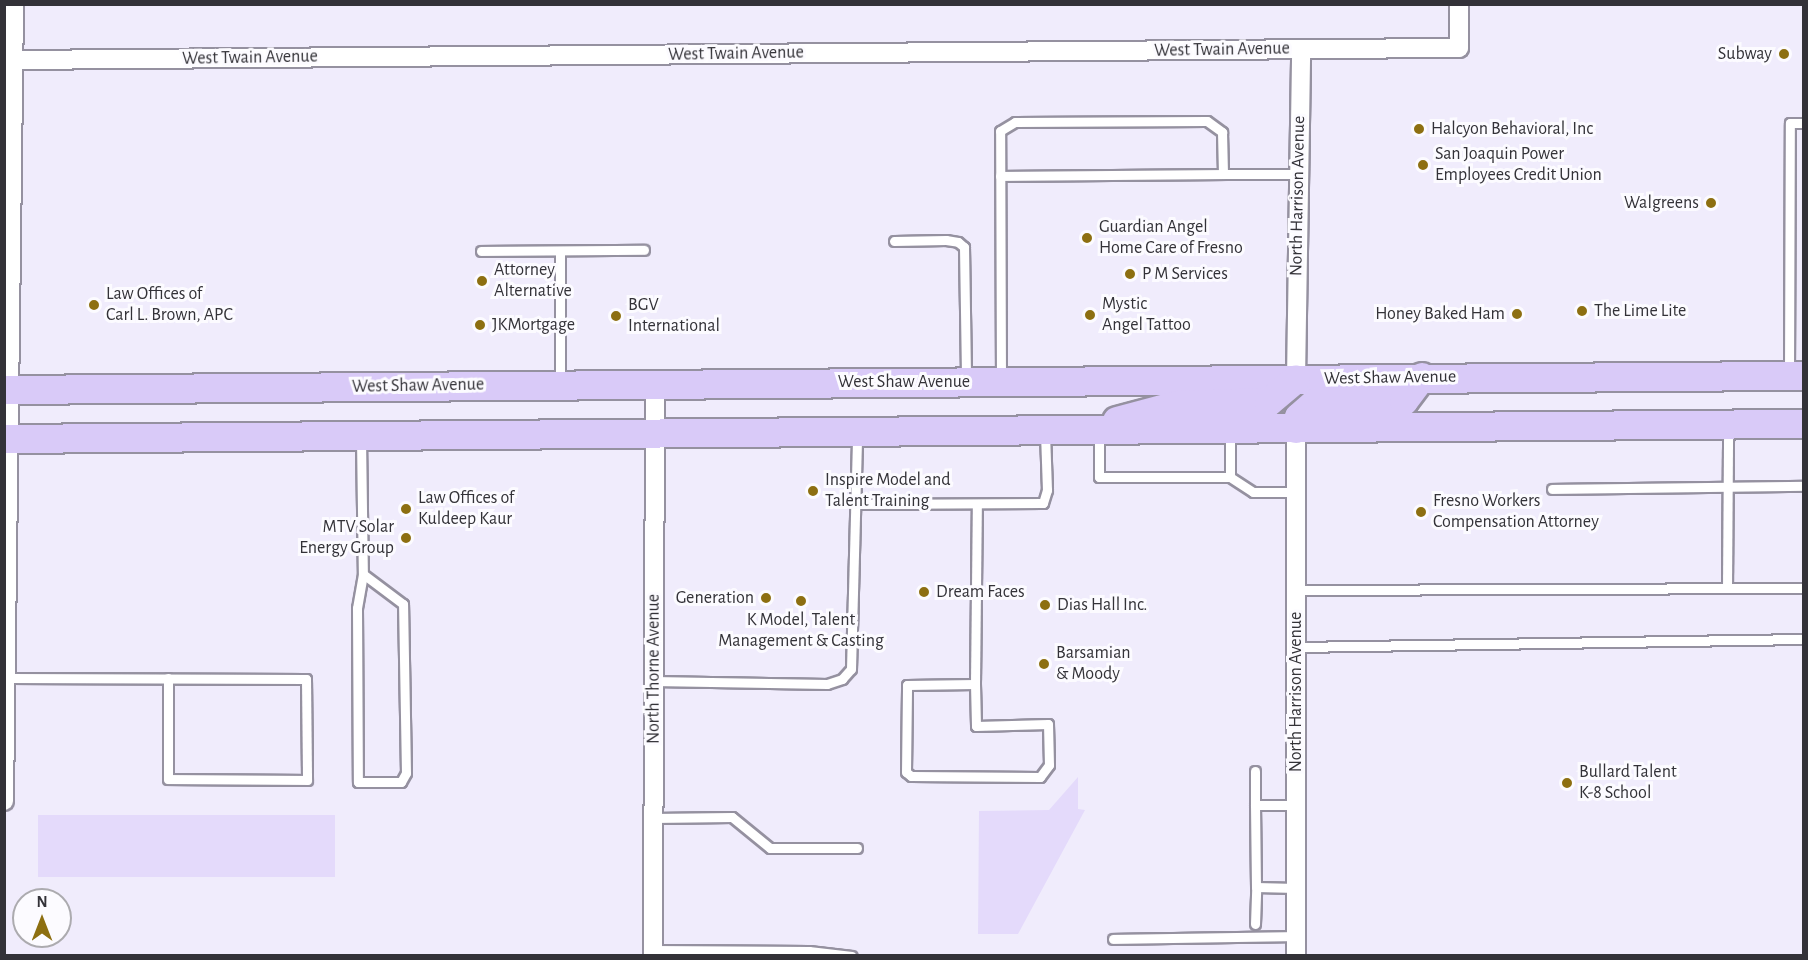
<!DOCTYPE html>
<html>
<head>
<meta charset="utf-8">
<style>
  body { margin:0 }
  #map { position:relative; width:1808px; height:960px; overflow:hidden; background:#f0ecfc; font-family:"Alegreya Sans",sans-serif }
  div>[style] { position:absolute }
  .green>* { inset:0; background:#e4dafb; transform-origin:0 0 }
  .roads { filter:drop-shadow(2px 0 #9591a0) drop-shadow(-2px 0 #9591a0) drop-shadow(0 2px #9591a0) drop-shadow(0 -2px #9591a0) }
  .lane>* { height:9px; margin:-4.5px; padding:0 4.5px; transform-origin:4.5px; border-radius:4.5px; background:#fff }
  .street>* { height:18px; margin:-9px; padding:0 9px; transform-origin:9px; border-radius:9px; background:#fff }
  .primary>* { height:28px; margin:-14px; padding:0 14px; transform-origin:14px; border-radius:14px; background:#d9caf8 }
  .dots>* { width:16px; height:16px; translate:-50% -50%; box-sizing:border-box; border:3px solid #fcfbff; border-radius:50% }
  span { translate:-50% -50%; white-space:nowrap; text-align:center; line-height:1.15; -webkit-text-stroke:6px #fcfbff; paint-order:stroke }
  .street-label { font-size:18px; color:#333238 }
  .poi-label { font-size:18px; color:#333238 }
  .right { translate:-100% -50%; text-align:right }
  .left { translate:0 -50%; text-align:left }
  .frame { position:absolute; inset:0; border:6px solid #333238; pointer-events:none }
  .north { position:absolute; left:12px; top:888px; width:60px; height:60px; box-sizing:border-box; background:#fcfbff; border:2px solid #acabaf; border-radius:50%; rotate:0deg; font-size:16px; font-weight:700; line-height:24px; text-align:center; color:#333238 }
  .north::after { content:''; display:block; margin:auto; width:21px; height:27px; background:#8d6f11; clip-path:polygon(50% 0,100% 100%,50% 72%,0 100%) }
</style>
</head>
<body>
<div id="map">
  <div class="green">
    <i style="clip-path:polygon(1078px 777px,1078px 809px,1085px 810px,1018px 934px,978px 934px,979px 811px,1049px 810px)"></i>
    <i style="left:335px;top:815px;width:62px;height:297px;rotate:90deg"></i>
  </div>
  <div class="roads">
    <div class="lane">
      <i style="left:1000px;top:176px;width:223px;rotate:-0.5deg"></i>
      <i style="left:894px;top:241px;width:52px;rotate:-1.1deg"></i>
      <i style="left:946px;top:240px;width:12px;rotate:9deg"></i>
      <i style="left:958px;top:242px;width:8px;rotate:40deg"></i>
      <i style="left:964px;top:247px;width:132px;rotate:89.1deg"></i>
      <i style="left:481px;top:251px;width:163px;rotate:-0.4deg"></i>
      <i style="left:560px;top:251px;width:131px;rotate:90deg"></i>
      <i style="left:1789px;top:373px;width:250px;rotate:-89.8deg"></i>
      <i style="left:1790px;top:123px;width:14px"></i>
      <i style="left:1001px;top:379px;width:248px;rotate:-90.2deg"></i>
      <i style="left:1000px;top:131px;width:17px;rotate:-31deg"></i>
      <i style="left:1015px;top:122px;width:192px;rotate:-0.3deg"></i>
      <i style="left:1207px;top:121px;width:19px;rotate:36deg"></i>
      <i style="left:1222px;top:132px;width:42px;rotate:88.6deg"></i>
      <i style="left:1223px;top:174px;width:75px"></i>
      <i style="left:1099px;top:433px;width:44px;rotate:90deg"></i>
      <i style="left:1099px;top:477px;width:131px"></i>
      <i style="left:1230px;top:477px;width:27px;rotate:33deg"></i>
      <i style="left:1253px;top:492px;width:43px"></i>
      <i style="left:361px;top:438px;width:136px;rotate:89.2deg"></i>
      <i style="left:363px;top:574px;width:35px;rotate:100deg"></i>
      <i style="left:357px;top:608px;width:174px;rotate:89.7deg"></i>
      <i style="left:358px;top:782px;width:43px"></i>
      <i style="left:401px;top:782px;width:10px;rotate:-61deg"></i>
      <i style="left:406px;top:773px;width:169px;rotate:-91deg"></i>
      <i style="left:403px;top:604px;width:50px;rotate:-143.1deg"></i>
      <i style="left:1230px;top:477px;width:46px;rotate:-90deg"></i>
      <i style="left:1552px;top:489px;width:252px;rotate:-0.7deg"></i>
      <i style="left:856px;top:504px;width:187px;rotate:-0.3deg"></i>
      <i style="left:1043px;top:503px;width:14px;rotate:-73deg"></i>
      <i style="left:1047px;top:490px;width:58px;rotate:-92deg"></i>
      <i style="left:1727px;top:588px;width:160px;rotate:-89.6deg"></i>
      <i style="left:1296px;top:590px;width:508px;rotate:-0.23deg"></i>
      <i style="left:1296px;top:647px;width:508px;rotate:-0.9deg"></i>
      <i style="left:9px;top:678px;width:297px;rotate:0.2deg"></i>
      <i style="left:306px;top:679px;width:101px;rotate:89.4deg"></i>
      <i style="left:307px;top:780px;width:139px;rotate:-179.6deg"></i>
      <i style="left:168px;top:779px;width:101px;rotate:-90deg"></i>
      <i style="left:653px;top:681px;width:174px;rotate:1deg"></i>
      <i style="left:827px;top:684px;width:16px;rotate:-18deg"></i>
      <i style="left:842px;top:679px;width:13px;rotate:-48deg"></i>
      <i style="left:851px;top:669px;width:235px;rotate:-88.5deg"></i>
      <i style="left:975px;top:684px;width:42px;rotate:88.6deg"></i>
      <i style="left:976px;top:726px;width:72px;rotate:-1.6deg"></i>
      <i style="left:1048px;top:724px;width:41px;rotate:88.6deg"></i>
      <i style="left:1049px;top:765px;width:15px;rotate:127deg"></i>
      <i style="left:1040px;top:777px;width:129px;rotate:-179.6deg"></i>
      <i style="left:911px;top:776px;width:6px;rotate:-141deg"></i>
      <i style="left:906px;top:772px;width:87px;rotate:-89.3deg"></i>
      <i style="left:907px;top:685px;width:68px;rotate:-0.8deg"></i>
      <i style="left:975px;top:684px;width:180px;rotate:-89.4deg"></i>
      <i style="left:1255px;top:771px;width:34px;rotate:90deg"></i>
      <i style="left:1296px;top:805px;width:41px;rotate:180deg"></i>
      <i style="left:1255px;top:805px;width:82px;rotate:89.3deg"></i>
      <i style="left:1256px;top:887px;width:40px;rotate:1.4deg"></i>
      <i style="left:653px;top:818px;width:79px;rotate:-0.7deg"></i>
      <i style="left:732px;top:817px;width:49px;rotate:39.2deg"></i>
      <i style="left:770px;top:848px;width:87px"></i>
      <i style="left:1255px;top:924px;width:37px;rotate:-88deg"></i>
      <i style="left:1113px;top:939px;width:183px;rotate:-0.9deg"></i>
      <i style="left:653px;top:950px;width:156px;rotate:0.4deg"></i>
      <i style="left:809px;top:951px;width:43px;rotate:6.6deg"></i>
    </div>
    <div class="street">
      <i style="left:14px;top:60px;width:1445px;rotate:-0.48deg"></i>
      <i style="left:1459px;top:48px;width:44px;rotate:-90deg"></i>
      <i style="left:1296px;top:379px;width:330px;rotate:-89.1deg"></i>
      <i style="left:1296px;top:429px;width:527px;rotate:90deg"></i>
      <i style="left:4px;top:801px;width:797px;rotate:-89.28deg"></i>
      <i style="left:653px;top:956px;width:573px;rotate:-89.8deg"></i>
    </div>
    <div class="primary">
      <i style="left:4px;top:390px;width:1800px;rotate:-0.45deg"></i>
      <i style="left:1117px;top:421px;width:62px;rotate:-14.9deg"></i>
      <i style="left:1177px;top:405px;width:92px;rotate:-1.9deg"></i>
      <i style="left:1269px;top:402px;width:35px;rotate:-40deg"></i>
      <i style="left:1296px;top:429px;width:12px;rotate:-76deg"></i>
      <i style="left:1299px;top:417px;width:23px;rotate:-41deg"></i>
      <i style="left:1316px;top:402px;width:88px;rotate:-0.7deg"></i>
      <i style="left:1404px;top:401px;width:30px;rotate:-53deg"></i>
      <i style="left:4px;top:439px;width:1800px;rotate:-0.48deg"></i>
    </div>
  </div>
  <div class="dots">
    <i style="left:1784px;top:54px;background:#8d6f11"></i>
    <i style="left:1419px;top:129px;background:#8d6f11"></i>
    <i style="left:1423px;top:165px;background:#8d6f11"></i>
    <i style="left:1711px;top:203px;background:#8d6f11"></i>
    <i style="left:1087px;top:238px;background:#8d6f11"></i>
    <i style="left:1130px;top:274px;background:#8d6f11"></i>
    <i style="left:482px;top:281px;background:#8d6f11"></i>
    <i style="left:94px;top:305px;background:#8d6f11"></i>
    <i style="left:1582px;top:311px;background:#8d6f11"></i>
    <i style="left:1517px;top:314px;background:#8d6f11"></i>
    <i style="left:1090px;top:315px;background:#8d6f11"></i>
    <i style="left:616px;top:316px;background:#8d6f11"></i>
    <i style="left:480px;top:325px;background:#8d6f11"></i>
    <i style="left:813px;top:491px;background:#8d6f11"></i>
    <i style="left:406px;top:509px;background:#8d6f11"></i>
    <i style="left:1421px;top:512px;background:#8d6f11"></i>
    <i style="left:406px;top:538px;background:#8d6f11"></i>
    <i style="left:924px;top:592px;background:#8d6f11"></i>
    <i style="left:766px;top:598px;background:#8d6f11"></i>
    <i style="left:801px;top:601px;background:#8d6f11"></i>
    <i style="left:1045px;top:605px;background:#8d6f11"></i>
    <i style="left:1044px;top:664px;background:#8d6f11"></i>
    <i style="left:1567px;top:783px;background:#8d6f11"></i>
  </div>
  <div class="street-label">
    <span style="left:1222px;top:50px;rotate:-1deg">West Twain Avenue</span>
    <span style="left:736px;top:54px;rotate:-1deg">West Twain Avenue</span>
    <span style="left:250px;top:58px;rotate:-1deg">West Twain Avenue</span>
    <span style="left:1298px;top:196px;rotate:-89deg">North Harrison Avenue</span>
    <span style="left:1390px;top:378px;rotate:-1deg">West Shaw Avenue</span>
    <span style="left:904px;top:382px">West Shaw Avenue</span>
    <span style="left:418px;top:386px;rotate:-1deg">West Shaw Avenue</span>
    <span style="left:654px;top:669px;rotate:-90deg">North Thorne Avenue</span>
    <span style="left:1296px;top:692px;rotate:-90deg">North Harrison Avenue</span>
  </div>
  <div class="poi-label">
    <span class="right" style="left:1772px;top:54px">Subway</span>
    <span class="left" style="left:1431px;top:129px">Halcyon Behavioral, Inc</span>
    <span class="left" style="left:1435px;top:165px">San Joaquin Power<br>Employees Credit Union</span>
    <span class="right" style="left:1699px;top:203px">Walgreens</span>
    <span class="left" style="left:1099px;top:238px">Guardian Angel<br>Home Care of Fresno</span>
    <span class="left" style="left:494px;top:281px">Attorney<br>Alternative</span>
    <span class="left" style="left:1142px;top:274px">P M Services</span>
    <span class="left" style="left:106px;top:305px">Law Offices of<br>Carl L. Brown, APC</span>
    <span class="left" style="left:1102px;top:315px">Mystic<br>Angel Tattoo</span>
    <span class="left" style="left:628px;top:316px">BGV<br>International</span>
    <span class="left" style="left:1594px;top:311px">The Lime Lite</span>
    <span class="right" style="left:1505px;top:314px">Honey Baked Ham</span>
    <span class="left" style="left:492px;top:325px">JKMortgage</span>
    <span class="left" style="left:825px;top:491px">Inspire Model and<br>Talent Training</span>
    <span class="left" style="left:418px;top:509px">Law Offices of<br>Kuldeep Kaur</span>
    <span class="left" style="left:1433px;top:512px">Fresno Workers<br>Compensation Attorney</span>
    <span class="right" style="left:394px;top:538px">MTV Solar<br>Energy Group</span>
    <span class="left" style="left:936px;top:592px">Dream Faces</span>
    <span class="right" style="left:754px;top:598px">Generation</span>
    <span class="left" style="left:1057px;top:605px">Dias Hall Inc.</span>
    <span style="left:801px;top:631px">K Model, Talent<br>Management &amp; Casting</span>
    <span class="left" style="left:1056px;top:664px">Barsamian<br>&amp; Moody</span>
    <span class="left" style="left:1579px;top:783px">Bullard Talent<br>K-8 School</span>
  </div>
  <div class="frame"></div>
  <div class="north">N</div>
</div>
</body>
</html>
